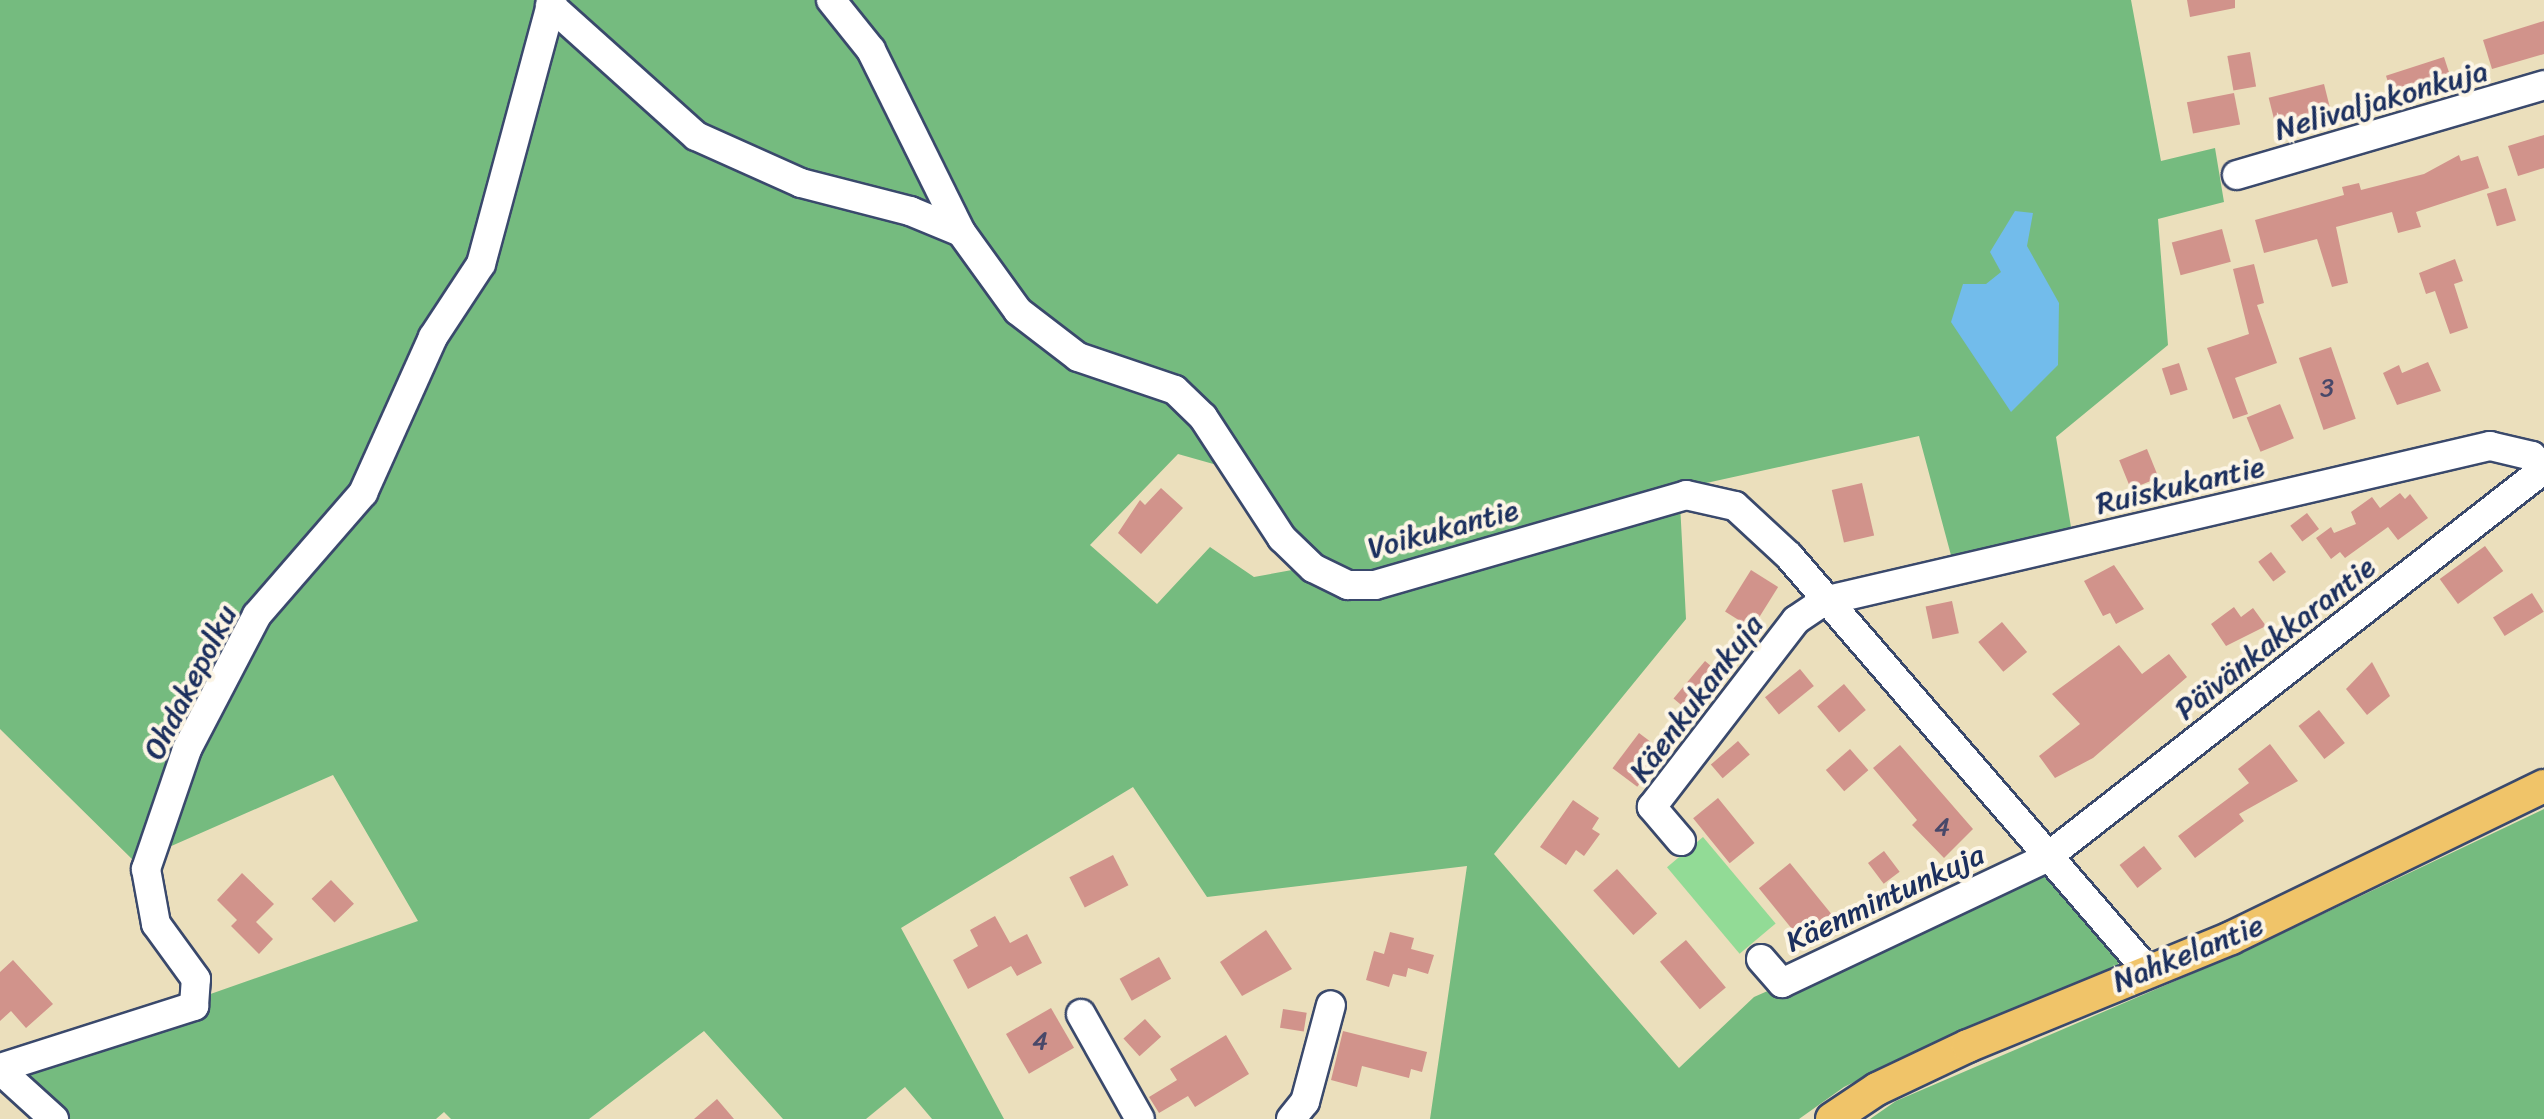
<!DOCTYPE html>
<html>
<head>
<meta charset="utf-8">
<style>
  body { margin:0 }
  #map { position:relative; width:2544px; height:1119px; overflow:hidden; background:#ebdfbc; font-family:Sriracha,sans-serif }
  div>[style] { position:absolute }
  .green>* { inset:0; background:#92db96; transform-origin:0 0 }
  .forest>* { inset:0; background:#75bb7f }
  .water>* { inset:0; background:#72bceb }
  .building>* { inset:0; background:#d1938b; transform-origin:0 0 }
  .roads { filter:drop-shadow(2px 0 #3a496c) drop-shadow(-2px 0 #3a496c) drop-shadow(0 2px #3a496c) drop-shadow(0 -2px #3a496c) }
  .minor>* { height:28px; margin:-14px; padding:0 14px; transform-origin:14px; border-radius:14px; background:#fff }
  .major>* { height:32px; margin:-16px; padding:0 16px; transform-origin:16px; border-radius:16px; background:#f0c469 }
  span { translate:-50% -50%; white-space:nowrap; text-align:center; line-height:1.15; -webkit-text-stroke:8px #fcf5e5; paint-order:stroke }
  .number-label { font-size:25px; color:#484869 }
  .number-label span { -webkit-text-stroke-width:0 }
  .street-label { font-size:30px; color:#1b2f5e }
</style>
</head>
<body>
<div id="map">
  <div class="green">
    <i style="left:1703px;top:837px;width:113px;height:47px;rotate:50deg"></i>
  </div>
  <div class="forest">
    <i style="clip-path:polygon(0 0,822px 0,865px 53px,1013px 315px,1172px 395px,1224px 467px,1178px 454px,1090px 545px,1157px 604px,1210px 547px,1254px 577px,1303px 568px,1343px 591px,1680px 503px,1686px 619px,1494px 854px,1679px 1068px,1754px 997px,2041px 869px,2115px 949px,2119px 967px,1939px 1040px,1844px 1087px,1799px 1119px,1430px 1119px,1467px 866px,1207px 897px,1133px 787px,901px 928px,1004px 1119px,932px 1119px,905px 1087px,866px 1119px,783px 1119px,704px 1031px,589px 1119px,451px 1119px,444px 1112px,436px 1119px,54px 1119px,0 1068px,418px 921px,333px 775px,135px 862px,0 729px)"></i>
    <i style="clip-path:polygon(840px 0,2131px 0,2161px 161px,2215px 148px,2224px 202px,2158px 219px,2168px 345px,2056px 437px,2072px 533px,1952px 559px,1919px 436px,1679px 489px,1349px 578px,1286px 532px,1208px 412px,1054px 336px,983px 255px)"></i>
    <i style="clip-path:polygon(2544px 809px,2544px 1119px,1870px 1119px,1896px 1101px,2245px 951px)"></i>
  </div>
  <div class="water">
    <i style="clip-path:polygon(2015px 211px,2033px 213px,2027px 246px,2059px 303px,2058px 365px,2011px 412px,1951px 322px,1963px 284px,1986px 284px,2001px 272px,1990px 252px)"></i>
  </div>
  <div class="building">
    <i style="clip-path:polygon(2187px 0,2235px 0,2235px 8px,2190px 17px)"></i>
    <i style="clip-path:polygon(2544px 21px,2544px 54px,2492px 69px,2483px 40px)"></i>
    <i style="left:2250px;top:52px;width:35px;height:23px;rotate:80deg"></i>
    <i style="left:2444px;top:57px;width:29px;height:61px;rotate:72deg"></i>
    <i style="left:2324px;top:84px;width:33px;height:57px;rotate:76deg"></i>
    <i style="left:2234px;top:93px;width:32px;height:48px;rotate:79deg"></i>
    <i style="clip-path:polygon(2544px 135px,2544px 168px,2518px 176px,2508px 146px)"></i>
    <i style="clip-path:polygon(2459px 155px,2461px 161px,2478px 156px,2489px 188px,2416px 212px,2421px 227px,2398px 233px,2392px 212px,2336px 227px,2348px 283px,2332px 287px,2317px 239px,2264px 253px,2255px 220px,2344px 195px,2342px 187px,2359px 183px,2361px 190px,2424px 174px)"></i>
    <i style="left:2506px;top:188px;width:34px;height:20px;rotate:73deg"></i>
    <i style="left:2222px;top:229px;width:34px;height:52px;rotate:75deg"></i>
    <i style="clip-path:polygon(2455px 259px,2463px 281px,2454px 284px,2468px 328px,2450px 334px,2435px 291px,2426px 294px,2419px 273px)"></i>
    <i style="clip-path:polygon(2254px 264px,2264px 303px,2257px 305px,2277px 363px,2235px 378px,2248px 414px,2233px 419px,2207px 348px,2249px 334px,2233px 269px)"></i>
    <i style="left:2331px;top:347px;width:76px;height:34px;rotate:71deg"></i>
    <i style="clip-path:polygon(2428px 362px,2441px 391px,2397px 405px,2383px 373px,2399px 365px,2402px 373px)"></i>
    <i style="left:2179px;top:363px;width:28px;height:18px;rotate:72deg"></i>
    <i style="left:2280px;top:404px;width:37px;height:36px;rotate:68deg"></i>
    <i style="left:2147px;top:449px;width:31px;height:30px;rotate:68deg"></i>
    <i style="left:1862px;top:483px;width:54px;height:31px;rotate:77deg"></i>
    <i style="clip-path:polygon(1161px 488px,1183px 508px,1141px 554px,1118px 533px,1140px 500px,1145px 505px)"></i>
    <i style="clip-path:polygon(2400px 493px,2405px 499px,2410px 494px,2428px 518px,2398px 540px,2388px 527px,2345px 558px,2340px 552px,2331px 559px,2316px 538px,2331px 527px,2334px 533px,2356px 524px,2351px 512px,2372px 497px,2380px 508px)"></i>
    <i style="left:2307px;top:513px;width:20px;height:21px;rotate:53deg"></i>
    <i style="left:2485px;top:546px;width:31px;height:56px;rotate:54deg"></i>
    <i style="left:2271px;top:552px;width:25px;height:16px;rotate:53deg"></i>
    <i style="clip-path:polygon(2114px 565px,2144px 609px,2116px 624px,2110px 613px,2103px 616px,2084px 581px)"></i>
    <i style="left:1751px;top:570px;width:32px;height:49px;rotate:32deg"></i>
    <i style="left:2532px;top:593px;width:22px;height:46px;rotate:58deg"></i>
    <i style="left:1952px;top:601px;width:33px;height:27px;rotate:78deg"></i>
    <i style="clip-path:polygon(2234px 607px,2241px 617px,2253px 608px,2266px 626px,2226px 646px,2211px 624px)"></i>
    <i style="left:2002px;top:622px;width:39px;height:31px;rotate:50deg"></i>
    <i style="clip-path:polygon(2119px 645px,2142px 674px,2169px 654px,2187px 677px,2093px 758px,2055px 778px,2039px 756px,2080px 724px,2052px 694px)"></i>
    <i style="left:1705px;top:661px;width:23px;height:49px;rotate:40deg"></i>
    <i style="clip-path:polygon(2372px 662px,2390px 696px,2367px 715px,2346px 689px)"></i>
    <i style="left:1800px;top:669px;width:22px;height:45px;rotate:51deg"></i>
    <i style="left:1844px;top:684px;width:34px;height:35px;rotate:50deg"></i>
    <i style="left:2319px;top:710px;width:42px;height:26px;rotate:52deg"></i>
    <i style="left:1639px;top:733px;width:31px;height:44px;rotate:37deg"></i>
    <i style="left:1738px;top:741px;width:18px;height:36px;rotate:49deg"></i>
    <i style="clip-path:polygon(2270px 744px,2298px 781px,2239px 814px,2244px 821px,2195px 858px,2178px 836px,2249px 783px,2238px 769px)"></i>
    <i style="clip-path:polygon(1900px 745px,1973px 829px,1944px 858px,1912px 825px,1917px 820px,1873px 768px)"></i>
    <i style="left:1850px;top:749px;width:28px;height:32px;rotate:49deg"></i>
    <i style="left:1718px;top:798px;width:58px;height:32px;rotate:51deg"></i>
    <i style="clip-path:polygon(1573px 800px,1599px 818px,1592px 829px,1600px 834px,1584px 856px,1576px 850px,1566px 865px,1540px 847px)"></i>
    <i style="left:2144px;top:846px;width:29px;height:31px;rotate:52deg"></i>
    <i style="left:1884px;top:851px;width:26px;height:20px;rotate:53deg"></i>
    <i style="left:1113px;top:855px;width:34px;height:49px;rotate:63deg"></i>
    <i style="left:1790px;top:863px;width:68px;height:40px;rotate:51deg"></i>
    <i style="left:1617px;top:869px;width:60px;height:32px;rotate:48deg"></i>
    <i style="clip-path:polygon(242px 873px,274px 904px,256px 922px,273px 939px,259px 954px,231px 926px,237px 920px,217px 900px)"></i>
    <i style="left:331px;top:880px;width:33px;height:27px;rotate:46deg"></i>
    <i style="clip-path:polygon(995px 916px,1010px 943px,1027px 934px,1042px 963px,1017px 976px,1011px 966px,968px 989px,953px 960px,978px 946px,970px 930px)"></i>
    <i style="clip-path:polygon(1266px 930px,1292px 969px,1242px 996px,1220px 962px)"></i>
    <i style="clip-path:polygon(1390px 932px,1414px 938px,1411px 949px,1434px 955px,1428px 974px,1408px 968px,1406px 977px,1393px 974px,1389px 987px,1366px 980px,1374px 951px,1384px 954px)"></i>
    <i style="left:1686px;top:940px;width:62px;height:34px;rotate:50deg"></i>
    <i style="left:1159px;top:957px;width:25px;height:45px;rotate:61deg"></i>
    <i style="clip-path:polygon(13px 960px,53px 1004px,26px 1028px,11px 1011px,0 1021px,0 972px)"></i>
    <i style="left:1051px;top:1008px;width:46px;height:52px;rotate:60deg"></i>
    <i style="left:1283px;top:1009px;width:24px;height:19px;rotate:9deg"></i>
    <i style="left:1145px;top:1019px;width:24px;height:29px;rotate:48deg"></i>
    <i style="clip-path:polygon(1343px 1031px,1427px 1052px,1422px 1072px,1411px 1069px,1409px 1078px,1362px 1066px,1357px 1087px,1331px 1080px)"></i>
    <i style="clip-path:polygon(1226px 1035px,1249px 1074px,1195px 1107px,1188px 1096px,1159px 1113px,1149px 1097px,1177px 1080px,1170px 1069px)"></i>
    <i style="clip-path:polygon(717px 1099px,734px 1119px,694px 1119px)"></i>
  </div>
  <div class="roads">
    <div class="minor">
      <i style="left:831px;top:0;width:64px;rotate:51.3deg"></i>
      <i style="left:871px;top:50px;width:203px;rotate:63.7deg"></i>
      <i style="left:961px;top:232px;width:97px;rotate:54.2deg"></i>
      <i style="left:1018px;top:311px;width:76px;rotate:37.5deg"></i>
      <i style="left:1078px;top:357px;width:102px;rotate:18.8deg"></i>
      <i style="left:1175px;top:390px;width:39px;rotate:44deg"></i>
      <i style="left:1203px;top:417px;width:145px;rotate:56.9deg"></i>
      <i style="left:1282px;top:538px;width:43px;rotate:44.1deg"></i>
      <i style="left:1313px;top:568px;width:39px;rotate:26deg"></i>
      <i style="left:1348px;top:585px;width:27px"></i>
      <i style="left:1375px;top:585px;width:324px;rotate:-16.1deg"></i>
      <i style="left:1686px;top:495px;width:50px;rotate:12.7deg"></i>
      <i style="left:1735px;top:506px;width:74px;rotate:42.8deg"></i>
      <i style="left:1789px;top:556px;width:547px;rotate:49.15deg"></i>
      <i style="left:550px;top:5px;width:196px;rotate:41.9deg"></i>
      <i style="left:696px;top:136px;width:115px;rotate:24.1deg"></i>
      <i style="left:801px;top:183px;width:113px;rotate:14.4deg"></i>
      <i style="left:910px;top:211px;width:55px;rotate:22.4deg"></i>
      <i style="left:2237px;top:175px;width:320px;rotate:-16.3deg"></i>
      <i style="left:1681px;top:841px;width:45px;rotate:-130.5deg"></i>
      <i style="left:1652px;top:807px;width:236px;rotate:-52.4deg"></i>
      <i style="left:1796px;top:620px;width:34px;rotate:-34deg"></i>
      <i style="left:1824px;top:601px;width:684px;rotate:-13.1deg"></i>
      <i style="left:2490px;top:446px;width:43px;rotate:13.4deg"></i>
      <i style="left:2532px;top:456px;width:18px;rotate:47deg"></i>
      <i style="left:1761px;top:959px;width:32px;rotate:49deg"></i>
      <i style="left:1782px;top:983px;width:292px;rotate:-25.3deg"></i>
      <i style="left:2046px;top:858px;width:632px;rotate:-37.99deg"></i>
      <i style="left:1081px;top:1014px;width:120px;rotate:60.7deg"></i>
      <i style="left:0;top:1068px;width:204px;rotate:-17.7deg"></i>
      <i style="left:194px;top:1006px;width:27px;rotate:-86deg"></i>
      <i style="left:196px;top:979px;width:68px;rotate:-126deg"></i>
      <i style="left:156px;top:924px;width:56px;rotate:-100.3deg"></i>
      <i style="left:146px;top:869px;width:127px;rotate:-71.1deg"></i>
      <i style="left:187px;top:749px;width:151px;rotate:-62.4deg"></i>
      <i style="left:257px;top:615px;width:162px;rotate:-49deg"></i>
      <i style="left:363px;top:493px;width:171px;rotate:-65.8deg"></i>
      <i style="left:433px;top:337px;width:87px;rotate:-56.7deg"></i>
      <i style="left:481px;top:264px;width:273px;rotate:-74.9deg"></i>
      <i style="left:0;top:1070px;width:73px;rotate:42.2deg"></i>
      <i style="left:1291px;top:1119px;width:22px;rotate:-51deg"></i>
      <i style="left:1305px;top:1102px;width:100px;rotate:-75deg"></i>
    </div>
    <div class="major">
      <i style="left:1832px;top:1119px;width:54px;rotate:-33.7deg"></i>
      <i style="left:1877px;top:1089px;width:101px;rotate:-25.3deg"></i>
      <i style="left:1968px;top:1046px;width:284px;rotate:-22.3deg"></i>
      <i style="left:2231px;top:938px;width:348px;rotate:-25.9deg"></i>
    </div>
  </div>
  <div class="number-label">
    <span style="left:2327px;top:388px">3</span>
    <span style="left:1942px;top:827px">4</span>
    <span style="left:1040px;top:1041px">4</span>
  </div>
  <div class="street-label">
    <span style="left:2381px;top:100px;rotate:-16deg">Nelivaljakonkuja</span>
    <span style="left:2180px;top:485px;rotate:-13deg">Ruiskukantie</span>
    <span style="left:1443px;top:529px;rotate:-15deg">Voikukantie</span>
    <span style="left:2275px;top:638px;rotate:-38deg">Päivänkakkarantie</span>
    <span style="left:190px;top:682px;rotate:-63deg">Ohdakepolku</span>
    <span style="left:1696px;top:698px;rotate:-53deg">Käenkukankuja</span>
    <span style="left:1885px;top:898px;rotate:-25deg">Käenmintunkuja</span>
    <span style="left:2188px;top:953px;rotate:-22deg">Nahkelantie</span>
  </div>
</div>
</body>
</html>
